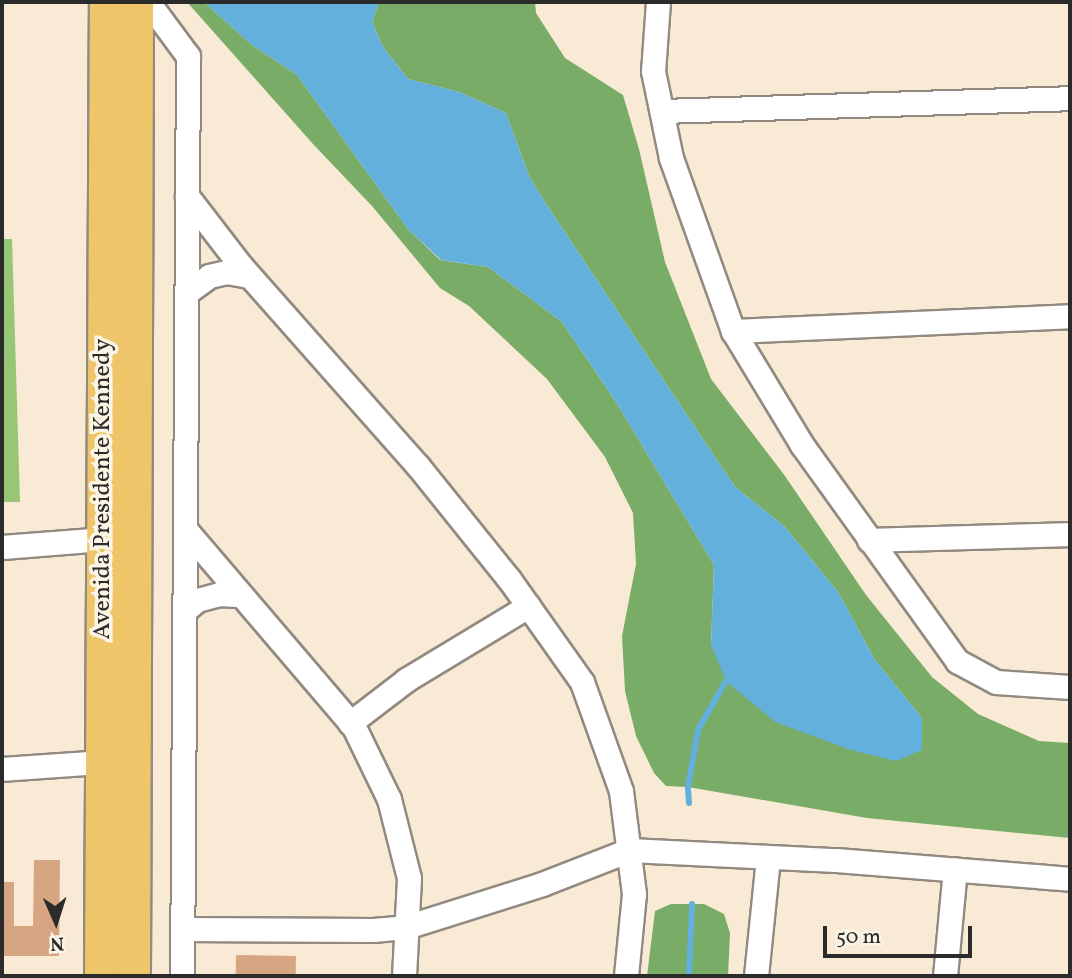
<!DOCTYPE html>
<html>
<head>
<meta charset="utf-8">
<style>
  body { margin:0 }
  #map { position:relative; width:1072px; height:978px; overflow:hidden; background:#f8ead4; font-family:Vollkorn,serif }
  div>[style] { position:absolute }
  .green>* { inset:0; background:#97c776 }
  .forest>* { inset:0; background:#79ac67 }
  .water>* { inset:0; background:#63b0dc }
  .stream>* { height:6px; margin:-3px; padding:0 3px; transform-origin:3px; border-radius:3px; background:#63b0dc }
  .building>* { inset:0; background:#d8a583; transform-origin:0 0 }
  .roads { filter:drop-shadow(2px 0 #928a80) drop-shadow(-2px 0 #928a80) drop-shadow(0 2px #928a80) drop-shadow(0 -2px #928a80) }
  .minor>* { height:23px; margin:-11.5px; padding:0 11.5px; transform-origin:11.5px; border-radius:11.5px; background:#fff }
  .primary>* { height:37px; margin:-18.5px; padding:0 18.5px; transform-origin:18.5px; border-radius:18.5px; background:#eec569 }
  span { translate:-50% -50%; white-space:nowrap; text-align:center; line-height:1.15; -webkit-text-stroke:7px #fcf5e5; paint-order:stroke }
  .street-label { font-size:24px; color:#2b2b2b }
  .frame { position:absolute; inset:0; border:4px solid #2b2b2b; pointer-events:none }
  .north { position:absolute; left:21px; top:887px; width:70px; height:70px; -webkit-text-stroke:5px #fcf5e5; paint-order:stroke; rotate:177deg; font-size:19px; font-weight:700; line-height:28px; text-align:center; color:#2b2b2b }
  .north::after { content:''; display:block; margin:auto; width:24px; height:32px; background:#2b2b2b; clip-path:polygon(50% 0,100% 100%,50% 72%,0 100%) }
  .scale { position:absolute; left:823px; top:926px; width:149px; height:32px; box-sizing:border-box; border:4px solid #2b2b2b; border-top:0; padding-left:9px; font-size:21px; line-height:24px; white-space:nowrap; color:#2b2b2b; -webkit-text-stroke:5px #fcf5e5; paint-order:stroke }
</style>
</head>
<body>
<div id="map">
  <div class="green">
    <i style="clip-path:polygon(2px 239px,12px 239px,20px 502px,2px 502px)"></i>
  </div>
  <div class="forest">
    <i style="clip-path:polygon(187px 2px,204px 2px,252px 45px,297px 75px,408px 229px,440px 260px,488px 267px,562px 322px,616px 402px,714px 565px,711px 645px,922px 718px,875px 660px,838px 592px,785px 527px,735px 487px,546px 204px,529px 176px,506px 113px,459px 92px,408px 79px,383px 47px,372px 22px,379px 2px,535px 2px,536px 13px,565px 58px,623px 95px,639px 149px,665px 262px,711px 379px,785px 476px,866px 595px,932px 677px,978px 714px,1039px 741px,1070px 743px,1070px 838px,867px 818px,688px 787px,666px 786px,654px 773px,636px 736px,625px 691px,622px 636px,636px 564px,633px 513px,605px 457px,547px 379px,469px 306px,440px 288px,372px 206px,313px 144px)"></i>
    <i style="clip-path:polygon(671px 904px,704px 904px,724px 914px,730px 933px,728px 976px,647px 976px,655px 911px)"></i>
  </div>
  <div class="water">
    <i style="clip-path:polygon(204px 2px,379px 2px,372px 22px,383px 47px,408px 79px,459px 92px,506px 113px,529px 176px,546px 204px,735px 487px,785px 527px,838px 592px,875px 660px,922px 718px,922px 750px,896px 761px,851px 750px,775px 722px,726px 681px,711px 645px,714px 565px,616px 402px,562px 322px,488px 267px,441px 260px,408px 229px,297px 75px,252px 45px)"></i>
  </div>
  <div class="stream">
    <i style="left:689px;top:803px;width:16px;rotate:-94deg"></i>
    <i style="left:688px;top:787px;width:58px;rotate:-80deg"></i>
    <i style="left:698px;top:730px;width:56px;rotate:-60.3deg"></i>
    <i style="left:689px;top:976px;width:72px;rotate:-87.6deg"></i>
  </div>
  <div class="building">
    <i style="clip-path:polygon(34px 860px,60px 860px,59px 956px,2px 956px,2px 882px,14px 882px,14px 926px,33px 926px)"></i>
    <i style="left:236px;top:955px;width:60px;height:21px;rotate:1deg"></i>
  </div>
  <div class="roads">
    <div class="minor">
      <i style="left:148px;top:2px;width:67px;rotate:53.5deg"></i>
      <i style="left:188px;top:56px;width:920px;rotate:90.37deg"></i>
      <i style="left:658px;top:2px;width:69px;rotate:94.1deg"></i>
      <i style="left:653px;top:71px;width:89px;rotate:78.3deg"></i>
      <i style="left:671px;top:158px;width:184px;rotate:70.3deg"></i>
      <i style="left:733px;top:331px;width:133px;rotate:58.8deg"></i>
      <i style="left:802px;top:445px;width:266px;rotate:54.3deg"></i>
      <i style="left:957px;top:661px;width:44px;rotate:28.3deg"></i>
      <i style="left:996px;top:682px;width:74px;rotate:3.9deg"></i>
      <i style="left:662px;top:111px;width:408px;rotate:-1.8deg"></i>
      <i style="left:187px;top:196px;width:88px;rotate:52.4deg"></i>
      <i style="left:241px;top:266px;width:267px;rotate:48.5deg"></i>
      <i style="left:418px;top:466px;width:145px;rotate:51.2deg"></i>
      <i style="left:509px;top:579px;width:126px;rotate:54.7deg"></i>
      <i style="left:582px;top:682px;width:116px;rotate:70.3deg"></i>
      <i style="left:621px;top:791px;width:104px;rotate:82.8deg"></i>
      <i style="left:634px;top:894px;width:82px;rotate:95.6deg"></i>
      <i style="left:186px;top:293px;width:29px;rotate:-36deg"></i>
      <i style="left:209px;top:276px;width:17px;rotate:-13deg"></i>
      <i style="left:226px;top:272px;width:23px;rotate:10deg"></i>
      <i style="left:733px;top:331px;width:337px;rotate:-2.5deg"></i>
      <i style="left:185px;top:529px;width:260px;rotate:49.5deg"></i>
      <i style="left:354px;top:727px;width:80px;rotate:64.1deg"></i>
      <i style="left:389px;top:799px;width:81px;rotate:75.8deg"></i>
      <i style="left:409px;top:878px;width:98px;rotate:92.9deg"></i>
      <i style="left:869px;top:540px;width:201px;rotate:-1.7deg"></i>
      <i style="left:2px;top:547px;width:102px;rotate:-4.5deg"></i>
      <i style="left:184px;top:611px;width:17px;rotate:-40deg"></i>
      <i style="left:197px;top:600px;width:23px;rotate:-15deg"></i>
      <i style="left:219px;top:594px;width:22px;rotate:3deg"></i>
      <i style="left:350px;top:723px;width:71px;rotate:-37.5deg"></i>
      <i style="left:406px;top:680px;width:143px;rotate:-31.2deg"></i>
      <i style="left:2px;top:769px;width:101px;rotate:-4deg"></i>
      <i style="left:182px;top:929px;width:191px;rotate:0.3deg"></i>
      <i style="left:373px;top:930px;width:33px;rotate:-5deg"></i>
      <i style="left:406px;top:927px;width:143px;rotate:-17.5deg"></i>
      <i style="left:542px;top:884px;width:93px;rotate:-21.3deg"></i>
      <i style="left:629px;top:850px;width:207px;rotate:2.8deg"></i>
      <i style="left:836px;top:860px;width:235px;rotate:4.6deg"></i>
      <i style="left:756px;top:976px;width:119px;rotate:-84.2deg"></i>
      <i style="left:945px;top:976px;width:107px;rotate:-84.7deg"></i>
    </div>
    <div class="primary">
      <i style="left:103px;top:976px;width:974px;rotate:-89.71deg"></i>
      <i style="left:131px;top:976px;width:974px;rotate:-89.82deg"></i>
    </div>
  </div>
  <div class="street-label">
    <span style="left:104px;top:489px;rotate:-90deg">Avenida Presidente Kennedy</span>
  </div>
  <div class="frame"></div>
  <div class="north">N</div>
  <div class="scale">50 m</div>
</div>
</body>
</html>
